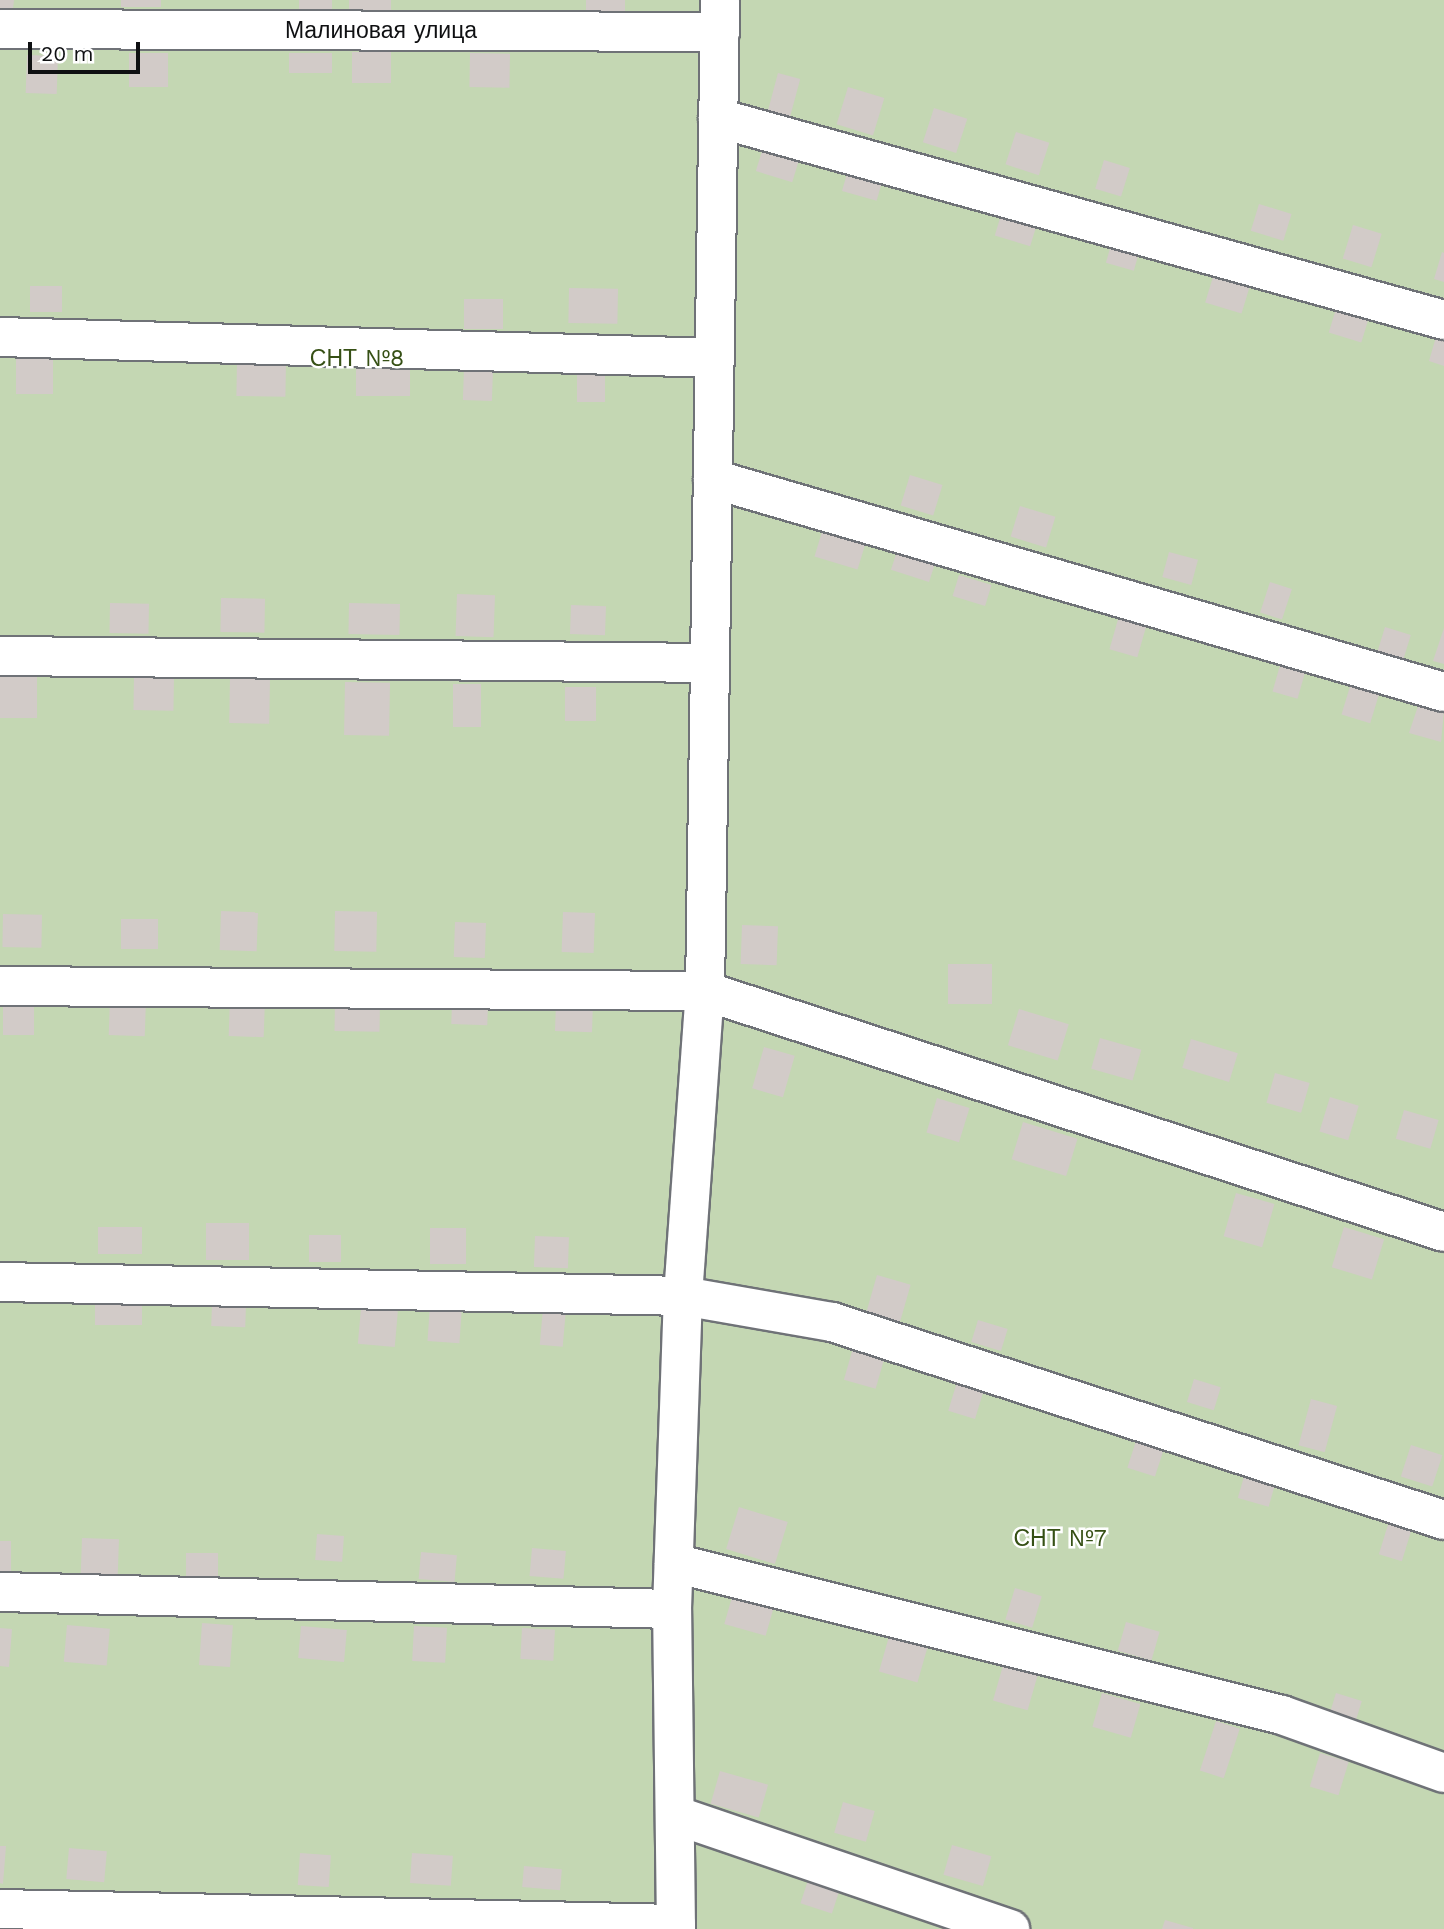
<!DOCTYPE html>
<html>
<head>
<meta charset="utf-8">
<style>
  body { margin:0 }
  #map { position:relative; width:1444px; height:1929px; overflow:hidden; background:#f2f5fb; font-family:"Work Sans",sans-serif }
  div>[style] { position:absolute }
  .green>* { inset:0; background:#c4d7b3; transform-origin:0 0 }
  .building>* { inset:0; background:#d2cbc8; transform-origin:0 0 }
  .roads { filter:drop-shadow(2px 0 #6f7277) drop-shadow(-2px 0 #6f7277) drop-shadow(0 2px #6f7277) drop-shadow(0 -2px #6f7277) }
  .minor>* { height:38px; margin:-19px; padding:0 19px; transform-origin:19px; border-radius:19px; background:#fff }
  span { translate:-50% -50%; white-space:nowrap; text-align:center; line-height:1.15; -webkit-text-stroke:5px #fff; paint-order:stroke }
  .street-label { font-size:23px; color:#0f1012 }
  .park-label { font-size:23px; color:#365015 }
  .scale { position:absolute; left:28px; top:42px; width:112px; height:32px; box-sizing:border-box; border:4px solid #0f1012; border-top:0; padding-left:9px; font-size:21px; line-height:24px; white-space:nowrap; color:#0f1012; -webkit-text-stroke:5px #fff; paint-order:stroke }
</style>
</head>
<body>
<div id="map">
  <div class="green">
    <i style="left:0;top:0;width:1444px;height:1929px"></i>
  </div>
  <div class="building">
    <i style="clip-path:polygon(0 0,14px 0,13px 9px,0 8px)"></i>
    <i style="left:121px;top:0;width:40px;height:7px"></i>
    <i style="left:299px;top:0;width:33px;height:11px"></i>
    <i style="left:349px;top:0;width:42px;height:11px"></i>
    <i style="left:586px;top:0;width:39px;height:14px"></i>
    <i style="left:352px;top:52px;width:39px;height:31px"></i>
    <i style="left:129px;top:53px;width:39px;height:34px"></i>
    <i style="left:289px;top:53px;width:43px;height:20px"></i>
    <i style="left:470px;top:53px;width:40px;height:34px;rotate:1deg"></i>
    <i style="left:27px;top:55px;width:31px;height:38px;rotate:2deg"></i>
    <i style="left:778px;top:73px;width:23px;height:39px;rotate:15deg"></i>
    <i style="left:848px;top:87px;width:38px;height:39px;rotate:17deg"></i>
    <i style="left:934px;top:108px;width:35px;height:36px;rotate:18deg"></i>
    <i style="left:1016px;top:132px;width:35px;height:34px;rotate:18deg"></i>
    <i style="left:762px;top:151px;width:38px;height:21px;rotate:17deg"></i>
    <i style="left:1104px;top:160px;width:27px;height:30px;rotate:17deg"></i>
    <i style="left:850px;top:163px;width:36px;height:29px;rotate:16deg"></i>
    <i style="left:1005px;top:202px;width:37px;height:35px;rotate:17deg"></i>
    <i style="left:1259px;top:204px;width:34px;height:28px;rotate:17deg"></i>
    <i style="left:1353px;top:225px;width:30px;height:35px;rotate:17deg"></i>
    <i style="left:1115px;top:231px;width:29px;height:33px;rotate:16deg"></i>
    <i style="clip-path:polygon(1442px 252px,1444px 253px,1444px 282px,1434px 279px)"></i>
    <i style="left:1216px;top:267px;width:38px;height:37px;rotate:17deg"></i>
    <i style="left:30px;top:286px;width:32px;height:26px"></i>
    <i style="left:569px;top:288px;width:49px;height:35px;rotate:1deg"></i>
    <i style="left:464px;top:299px;width:39px;height:30px"></i>
    <i style="left:1339px;top:299px;width:34px;height:35px;rotate:17deg"></i>
    <i style="clip-path:polygon(1438px 330px,1444px 331px,1444px 366px,1429px 361px)"></i>
    <i style="left:53px;top:359px;width:35px;height:37px;rotate:90deg"></i>
    <i style="left:237px;top:361px;width:49px;height:35px;rotate:1deg"></i>
    <i style="left:356px;top:365px;width:54px;height:31px"></i>
    <i style="left:577px;top:366px;width:28px;height:36px"></i>
    <i style="left:493px;top:369px;width:32px;height:29px;rotate:92deg"></i>
    <i style="left:910px;top:475px;width:34px;height:32px;rotate:17deg"></i>
    <i style="left:1020px;top:506px;width:37px;height:32px;rotate:17deg"></i>
    <i style="left:825px;top:522px;width:45px;height:36px;rotate:17deg"></i>
    <i style="left:899px;top:545px;width:40px;height:26px;rotate:18deg"></i>
    <i style="left:1169px;top:552px;width:30px;height:26px;rotate:15deg"></i>
    <i style="left:959px;top:575px;width:34px;height:22px;rotate:17deg"></i>
    <i style="left:1270px;top:582px;width:23px;height:32px;rotate:18deg"></i>
    <i style="left:457px;top:594px;width:38px;height:42px;rotate:2deg"></i>
    <i style="left:221px;top:598px;width:44px;height:34px;rotate:1deg"></i>
    <i style="left:110px;top:603px;width:39px;height:30px;rotate:1deg"></i>
    <i style="left:349px;top:603px;width:51px;height:31px;rotate:1deg"></i>
    <i style="left:571px;top:605px;width:35px;height:29px;rotate:2deg"></i>
    <i style="left:1121px;top:609px;width:29px;height:42px;rotate:16deg"></i>
    <i style="left:1385px;top:627px;width:27px;height:27px;rotate:17deg"></i>
    <i style="clip-path:polygon(1444px 628px,1444px 664px,1433px 661px)"></i>
    <i style="left:1283px;top:655px;width:26px;height:38px;rotate:16deg"></i>
    <i style="left:0;top:672px;width:37px;height:46px"></i>
    <i style="left:134px;top:677px;width:40px;height:33px;rotate:1deg"></i>
    <i style="left:230px;top:678px;width:40px;height:45px;rotate:1deg"></i>
    <i style="left:1352px;top:680px;width:30px;height:36px;rotate:17deg"></i>
    <i style="left:345px;top:682px;width:45px;height:53px;rotate:1deg"></i>
    <i style="left:453px;top:684px;width:28px;height:43px"></i>
    <i style="left:565px;top:687px;width:31px;height:34px"></i>
    <i style="clip-path:polygon(1419px 703px,1444px 710px,1441px 742px,1409px 733px)"></i>
    <i style="left:221px;top:911px;width:37px;height:39px;rotate:2deg"></i>
    <i style="left:335px;top:911px;width:42px;height:40px;rotate:1deg"></i>
    <i style="left:563px;top:912px;width:32px;height:40px;rotate:2deg"></i>
    <i style="left:3px;top:914px;width:39px;height:33px;rotate:1deg"></i>
    <i style="left:121px;top:919px;width:37px;height:30px"></i>
    <i style="left:455px;top:922px;width:31px;height:35px;rotate:2deg"></i>
    <i style="left:742px;top:925px;width:36px;height:39px;rotate:2deg"></i>
    <i style="left:948px;top:964px;width:44px;height:40px"></i>
    <i style="left:34px;top:997px;width:38px;height:31px;rotate:90deg"></i>
    <i style="left:230px;top:998px;width:35px;height:38px;rotate:2deg"></i>
    <i style="left:110px;top:999px;width:36px;height:36px;rotate:2deg"></i>
    <i style="left:335px;top:1002px;width:45px;height:29px;rotate:1deg"></i>
    <i style="left:556px;top:1002px;width:37px;height:29px;rotate:2deg"></i>
    <i style="left:452px;top:1003px;width:36px;height:21px;rotate:2deg"></i>
    <i style="left:1019px;top:1009px;width:52px;height:38px;rotate:17deg"></i>
    <i style="left:1100px;top:1038px;width:43px;height:32px;rotate:16deg"></i>
    <i style="left:1191px;top:1039px;width:49px;height:30px;rotate:17deg"></i>
    <i style="left:764px;top:1047px;width:32px;height:43px;rotate:16deg"></i>
    <i style="left:1275px;top:1073px;width:36px;height:31px;rotate:16deg"></i>
    <i style="left:1330px;top:1097px;width:30px;height:36px;rotate:17deg"></i>
    <i style="left:937px;top:1098px;width:34px;height:36px;rotate:17deg"></i>
    <i style="left:1404px;top:1110px;width:36px;height:30px;rotate:16deg"></i>
    <i style="left:1023px;top:1122px;width:57px;height:39px;rotate:17deg"></i>
    <i style="left:1236px;top:1193px;width:40px;height:45px;rotate:16deg"></i>
    <i style="left:206px;top:1223px;width:43px;height:37px"></i>
    <i style="left:98px;top:1227px;width:44px;height:27px"></i>
    <i style="left:1344px;top:1227px;width:42px;height:42px;rotate:17deg"></i>
    <i style="left:430px;top:1228px;width:36px;height:36px"></i>
    <i style="left:309px;top:1235px;width:32px;height:27px"></i>
    <i style="left:535px;top:1236px;width:34px;height:31px;rotate:2deg"></i>
    <i style="left:877px;top:1275px;width:35px;height:39px;rotate:16deg"></i>
    <i style="left:95px;top:1300px;width:47px;height:25px"></i>
    <i style="left:212px;top:1304px;width:34px;height:22px;rotate:2deg"></i>
    <i style="left:430px;top:1305px;width:32px;height:36px;rotate:4deg"></i>
    <i style="left:361px;top:1308px;width:37px;height:36px;rotate:5deg"></i>
    <i style="left:543px;top:1308px;width:23px;height:37px;rotate:5deg"></i>
    <i style="left:978px;top:1320px;width:31px;height:23px;rotate:17deg"></i>
    <i style="left:853px;top:1348px;width:33px;height:33px;rotate:16deg"></i>
    <i style="left:1194px;top:1379px;width:28px;height:24px;rotate:17deg"></i>
    <i style="left:957px;top:1382px;width:28px;height:30px;rotate:17deg"></i>
    <i style="left:1311px;top:1399px;width:27px;height:48px;rotate:15deg"></i>
    <i style="left:1136px;top:1441px;width:29px;height:28px;rotate:18deg"></i>
    <i style="left:1411px;top:1445px;width:33px;height:33px;rotate:18deg"></i>
    <i style="left:1245px;top:1473px;width:32px;height:26px;rotate:16deg"></i>
    <i style="left:739px;top:1507px;width:51px;height:44px;rotate:17deg"></i>
    <i style="left:1390px;top:1518px;width:24px;height:38px;rotate:17deg"></i>
    <i style="left:317px;top:1534px;width:27px;height:26px;rotate:4deg"></i>
    <i style="left:82px;top:1538px;width:37px;height:37px;rotate:2deg"></i>
    <i style="left:0;top:1541px;width:11px;height:30px"></i>
    <i style="left:532px;top:1548px;width:34px;height:28px;rotate:5deg"></i>
    <i style="left:421px;top:1552px;width:36px;height:27px;rotate:5deg"></i>
    <i style="left:186px;top:1553px;width:32px;height:31px"></i>
    <i style="left:1015px;top:1588px;width:28px;height:33px;rotate:17deg"></i>
    <i style="left:732px;top:1597px;width:43px;height:28px;rotate:16deg"></i>
    <i style="left:1126px;top:1622px;width:35px;height:30px;rotate:16deg"></i>
    <i style="left:202px;top:1623px;width:31px;height:42px;rotate:4deg"></i>
    <i style="left:67px;top:1625px;width:43px;height:37px;rotate:5deg"></i>
    <i style="left:301px;top:1626px;width:46px;height:32px;rotate:5deg"></i>
    <i style="left:414px;top:1626px;width:33px;height:35px;rotate:3deg"></i>
    <i style="clip-path:polygon(0 1628px,12px 1629px,9px 1667px,0 1666px)"></i>
    <i style="left:522px;top:1628px;width:33px;height:31px;rotate:3deg"></i>
    <i style="left:890px;top:1633px;width:40px;height:40px;rotate:16deg"></i>
    <i style="left:1004px;top:1662px;width:36px;height:40px;rotate:16deg"></i>
    <i style="left:1102px;top:1693px;width:40px;height:35px;rotate:16deg"></i>
    <i style="left:1336px;top:1693px;width:27px;height:27px;rotate:17deg"></i>
    <i style="left:1216px;top:1721px;width:25px;height:52px;rotate:18deg"></i>
    <i style="left:1320px;top:1753px;width:30px;height:35px;rotate:17deg"></i>
    <i style="left:720px;top:1771px;width:50px;height:34px;rotate:16deg"></i>
    <i style="left:843px;top:1802px;width:33px;height:32px;rotate:16deg"></i>
    <i style="left:952px;top:1845px;width:41px;height:31px;rotate:16deg"></i>
    <i style="clip-path:polygon(0 1846px,6px 1846px,3px 1884px,0 1883px)"></i>
    <i style="left:69px;top:1848px;width:38px;height:31px;rotate:5deg"></i>
    <i style="left:300px;top:1853px;width:31px;height:32px;rotate:4deg"></i>
    <i style="left:412px;top:1853px;width:41px;height:30px;rotate:4deg"></i>
    <i style="left:524px;top:1866px;width:38px;height:21px;rotate:5deg"></i>
    <i style="left:811px;top:1871px;width:33px;height:34px;rotate:18deg"></i>
    <i style="clip-path:polygon(1165px 1920px,1193px 1928px,1193px 1929px,1162px 1929px)"></i>
  </div>
  <div class="roads">
    <div class="minor">
      <i style="left:0;top:29px;width:720px;rotate:0.24deg"></i>
      <i style="left:718px;top:118px;width:754px;rotate:15.55deg"></i>
      <i style="left:0;top:337px;width:715px;rotate:1.68deg"></i>
      <i style="left:713px;top:479px;width:761px;rotate:16.25deg"></i>
      <i style="left:0;top:656px;width:710px;rotate:0.56deg"></i>
      <i style="left:0;top:986px;width:705px;rotate:0.41deg"></i>
      <i style="left:705px;top:991px;width:777px;rotate:18.06deg"></i>
      <i style="left:0;top:1282px;width:683px;rotate:1.17deg"></i>
      <i style="left:683px;top:1296px;width:151px;rotate:9.9deg"></i>
      <i style="left:832px;top:1322px;width:643px;rotate:17.93deg"></i>
      <i style="left:674px;top:1563px;width:627px;rotate:14.04deg"></i>
      <i style="left:1282px;top:1715px;width:172px;rotate:19.7deg"></i>
      <i style="left:0;top:1592px;width:672px;rotate:1.45deg"></i>
      <i style="left:678px;top:1816px;width:351px;rotate:18.8deg"></i>
      <i style="left:0;top:1909px;width:676px;rotate:1.27deg"></i>
      <i style="left:676px;top:1929px;width:320px;rotate:-90.7deg"></i>
      <i style="left:672px;top:1609px;width:313px;rotate:-88deg"></i>
      <i style="left:683px;top:1296px;width:306px;rotate:-85.9deg"></i>
      <i style="left:705px;top:991px;width:991px;rotate:-89.13deg"></i>
    </div>
  </div>
  <div class="street-label">
    <span style="left:381px;top:31px">Малиновая улица</span>
  </div>
  <div class="park-label">
    <span style="left:357px;top:359px">СНТ №8</span>
    <span style="left:1060px;top:1539px">СНТ №7</span>
  </div>
  <div class="scale">20 m</div>
</div>
</body>
</html>
